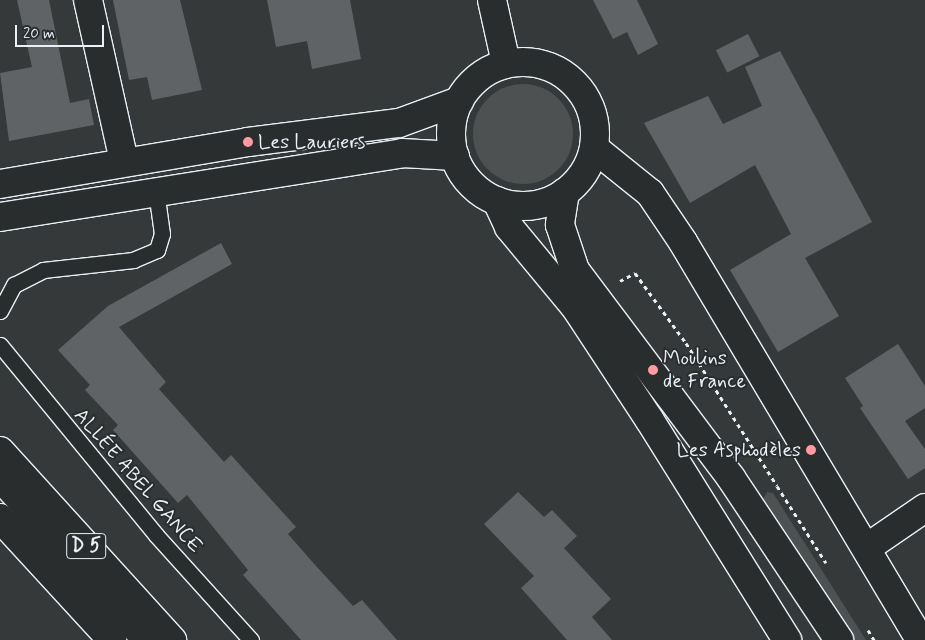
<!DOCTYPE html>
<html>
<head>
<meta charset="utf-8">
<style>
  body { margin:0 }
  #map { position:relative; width:925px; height:640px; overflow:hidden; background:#35393a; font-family:Mynerve,sans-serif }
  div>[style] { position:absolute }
  .green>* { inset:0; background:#4d5152 }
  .round { border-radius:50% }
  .building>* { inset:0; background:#5f6365; transform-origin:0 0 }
  .path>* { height:3px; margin-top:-1.5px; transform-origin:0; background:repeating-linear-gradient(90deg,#e8f1f8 0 4px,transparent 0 8px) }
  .roads { filter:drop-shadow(1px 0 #e8f1f8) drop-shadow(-1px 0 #e8f1f8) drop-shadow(0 1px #e8f1f8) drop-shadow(0 -1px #e8f1f8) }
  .service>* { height:15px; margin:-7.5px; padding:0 7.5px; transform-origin:7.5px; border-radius:7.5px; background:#2a2d2e }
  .minor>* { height:28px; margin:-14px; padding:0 14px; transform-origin:14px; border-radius:14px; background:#2a2d2e }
  .secondary>* { height:28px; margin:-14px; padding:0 14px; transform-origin:14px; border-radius:14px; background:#2a2d2e }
  .secondary>.ring { margin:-14px; padding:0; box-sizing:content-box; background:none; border:28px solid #2a2d2e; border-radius:50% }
  .primary>* { height:28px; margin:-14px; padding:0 14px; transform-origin:14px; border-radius:14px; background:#2a2d2e }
  .dots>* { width:14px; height:14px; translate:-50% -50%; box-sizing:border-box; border:2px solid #2a2d2e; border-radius:50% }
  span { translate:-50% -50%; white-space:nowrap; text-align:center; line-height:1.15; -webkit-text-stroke:4px #2a2d2e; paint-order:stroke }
  .shield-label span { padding:1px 4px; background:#2a2d2e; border:1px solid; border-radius:4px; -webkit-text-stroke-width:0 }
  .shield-label { font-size:19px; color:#e8f1f8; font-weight:700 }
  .poi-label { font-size:20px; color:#e8f1f8 }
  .left { translate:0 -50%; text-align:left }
  .right { translate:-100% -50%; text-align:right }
  .street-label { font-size:20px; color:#e8f1f8 }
  .scale { position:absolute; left:15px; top:25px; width:89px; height:22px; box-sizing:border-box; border:2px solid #e8f1f8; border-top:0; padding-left:6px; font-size:15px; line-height:18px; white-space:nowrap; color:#e8f1f8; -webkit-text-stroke:4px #2a2d2e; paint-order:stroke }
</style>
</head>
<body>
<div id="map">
  <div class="green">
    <i class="round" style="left:473px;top:84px;width:100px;height:100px"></i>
    <i style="clip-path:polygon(767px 492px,773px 493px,866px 640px,855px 640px,763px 499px)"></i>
  </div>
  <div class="building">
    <i style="clip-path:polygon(17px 0,49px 0,70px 103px,89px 99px,94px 125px,9px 141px,0 73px,32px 67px)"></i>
    <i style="clip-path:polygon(113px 0,180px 0,202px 90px,152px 100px,147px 77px,129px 80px)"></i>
    <i style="clip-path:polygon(267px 0,350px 0,361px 59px,312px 69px,307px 41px,276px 47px)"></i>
    <i style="clip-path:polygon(593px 0,637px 0,658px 44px,638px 55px,627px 32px,613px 39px)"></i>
    <i style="left:748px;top:34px;width:25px;height:36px;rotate:63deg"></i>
    <i style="clip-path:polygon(780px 51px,872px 222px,805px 258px,839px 316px,778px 352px,730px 270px,791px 234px,755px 165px,690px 203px,644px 123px,708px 96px,723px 124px,762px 106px,745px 67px)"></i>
    <i style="clip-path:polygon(221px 243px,232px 264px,119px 327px,166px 382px,159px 389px,224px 462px,231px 455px,296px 527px,288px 534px,316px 566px,353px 606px,362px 600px,397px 640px,301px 640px,243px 575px,248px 570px,187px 495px,178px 503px,113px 430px,118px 425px,85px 390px,90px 385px,58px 350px,108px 306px)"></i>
    <i style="clip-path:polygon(898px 344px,925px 386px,925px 408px,905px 421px,925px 449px,925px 468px,908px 479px,860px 408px,863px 406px,845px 378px)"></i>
    <i style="clip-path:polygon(518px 492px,544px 517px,552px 510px,577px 536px,564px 548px,611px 599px,592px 617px,612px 640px,567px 640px,521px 588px,534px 576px,484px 524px)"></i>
  </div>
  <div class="path">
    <i style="left:620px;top:281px;width:17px;rotate:-28deg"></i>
    <i style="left:635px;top:273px;width:87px;rotate:53.9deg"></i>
    <i style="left:686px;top:343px;width:169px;rotate:57.5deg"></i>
    <i style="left:777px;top:486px;width:91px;rotate:57.5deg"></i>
    <i style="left:868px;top:630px;width:12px;rotate:59deg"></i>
  </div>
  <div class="roads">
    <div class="service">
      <i style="left:0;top:311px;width:30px;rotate:-62deg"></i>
      <i style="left:14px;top:285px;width:33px;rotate:-27deg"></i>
      <i style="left:43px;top:270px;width:91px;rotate:-6.3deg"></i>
      <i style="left:133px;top:260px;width:26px;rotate:-23deg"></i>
      <i style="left:157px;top:250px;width:17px;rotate:-73deg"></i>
      <i style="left:162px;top:234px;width:43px;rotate:-97.9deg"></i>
      <i style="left:0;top:345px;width:246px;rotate:50.6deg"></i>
      <i style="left:156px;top:535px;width:142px;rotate:47.9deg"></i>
    </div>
    <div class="minor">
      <i style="left:88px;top:0;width:165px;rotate:77.4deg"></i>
      <i style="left:594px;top:148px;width:72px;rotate:38.8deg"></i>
      <i style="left:650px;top:193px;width:59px;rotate:56deg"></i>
      <i style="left:683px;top:242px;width:463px;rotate:59.2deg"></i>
      <i style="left:868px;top:547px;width:69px;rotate:-34.4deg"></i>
    </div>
    <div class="secondary">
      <i style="left:492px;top:0;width:65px;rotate:77.5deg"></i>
      <i class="ring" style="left:451px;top:62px;width:116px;height:116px"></i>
      <i style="left:0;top:184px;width:252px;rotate:-9.6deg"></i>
      <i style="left:248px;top:142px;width:152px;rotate:-7.2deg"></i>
      <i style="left:399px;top:123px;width:64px;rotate:-20.1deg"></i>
      <i style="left:565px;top:192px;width:33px;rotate:99deg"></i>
      <i style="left:560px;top:225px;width:47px;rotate:71.6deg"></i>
      <i style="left:575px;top:270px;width:260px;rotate:53.1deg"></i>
      <i style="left:731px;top:478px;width:195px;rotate:56.3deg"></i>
      <i style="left:497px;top:201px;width:29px;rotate:65deg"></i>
      <i style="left:509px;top:227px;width:105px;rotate:50.4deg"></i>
      <i style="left:576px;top:308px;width:133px;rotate:56.7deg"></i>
      <i style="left:649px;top:419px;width:261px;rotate:58deg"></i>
      <i style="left:0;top:217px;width:407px;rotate:-9deg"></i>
      <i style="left:402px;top:153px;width:53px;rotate:3.2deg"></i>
      <i style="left:0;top:477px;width:219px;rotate:48deg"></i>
    </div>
    <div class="primary">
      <i style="left:0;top:451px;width:256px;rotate:47.7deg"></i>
      <i style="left:0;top:518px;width:166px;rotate:47.4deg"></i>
    </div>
  </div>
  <div class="dots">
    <i style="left:248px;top:142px;background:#ff9aa2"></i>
    <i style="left:653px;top:370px;background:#ff9aa2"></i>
    <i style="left:811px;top:450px;background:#ff9aa2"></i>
  </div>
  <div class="shield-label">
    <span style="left:86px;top:546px">D 5</span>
  </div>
  <div class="poi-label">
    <span class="left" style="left:258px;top:142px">Les Lauriers</span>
    <span class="left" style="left:663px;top:370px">Moulins<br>de France</span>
    <span class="right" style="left:801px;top:450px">Les Asphodèles</span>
  </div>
  <div class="street-label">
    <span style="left:138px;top:481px;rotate:49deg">ALLÉE ABEL GANCE</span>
  </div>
  <div class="scale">20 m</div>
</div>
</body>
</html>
